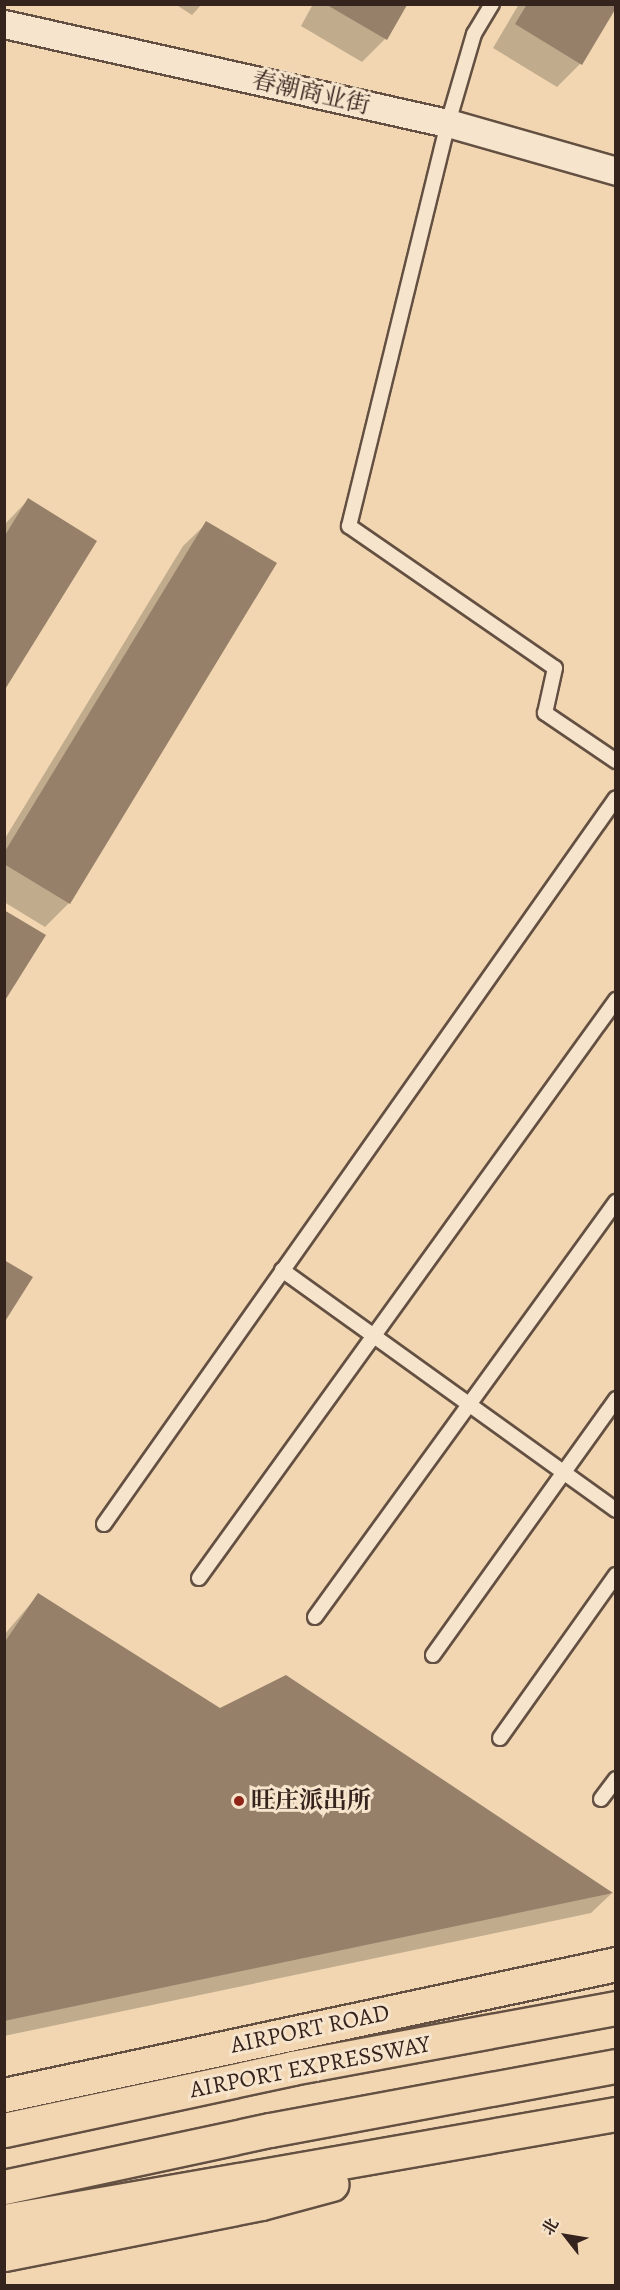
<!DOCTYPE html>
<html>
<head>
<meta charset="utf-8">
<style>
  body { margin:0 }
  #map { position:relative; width:620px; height:2290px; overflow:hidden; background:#f1d6b1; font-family:Alegreya,"Noto Serif SC",serif }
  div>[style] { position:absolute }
  .shadow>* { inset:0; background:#0003 }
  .building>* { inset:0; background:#97806a }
  .roads { filter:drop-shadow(2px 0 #645042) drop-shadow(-2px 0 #645042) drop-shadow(0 2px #645042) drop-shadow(0 -2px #645042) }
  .lane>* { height:14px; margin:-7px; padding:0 7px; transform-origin:7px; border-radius:7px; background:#f6e4cc }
  .street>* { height:27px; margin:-13.5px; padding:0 13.5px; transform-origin:13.5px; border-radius:13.5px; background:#f6e4cc }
  .primary>* { height:33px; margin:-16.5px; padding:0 16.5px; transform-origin:16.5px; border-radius:16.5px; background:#f1d6b1 }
  .highway>* { height:33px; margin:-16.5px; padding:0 16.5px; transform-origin:16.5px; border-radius:16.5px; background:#f1d6b1 }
  .dots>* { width:16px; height:16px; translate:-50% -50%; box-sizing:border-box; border:3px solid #f6e4cc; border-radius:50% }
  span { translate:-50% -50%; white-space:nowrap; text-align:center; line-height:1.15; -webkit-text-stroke:6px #f6e4cc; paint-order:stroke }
  .street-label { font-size:24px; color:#35231d }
  .poi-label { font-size:24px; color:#35231d; font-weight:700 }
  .left { translate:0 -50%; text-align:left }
  .frame { position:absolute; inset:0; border:6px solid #35231d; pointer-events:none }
  .north { position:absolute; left:536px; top:2206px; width:60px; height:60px; -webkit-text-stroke:4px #f6e4cc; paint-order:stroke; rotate:301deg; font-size:16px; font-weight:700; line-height:24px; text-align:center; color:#35231d }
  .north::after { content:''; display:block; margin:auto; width:21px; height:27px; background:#35231d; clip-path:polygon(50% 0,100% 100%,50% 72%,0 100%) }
</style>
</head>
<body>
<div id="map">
  <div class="shadow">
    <i style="clip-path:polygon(175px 4px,202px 4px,192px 15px)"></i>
    <i style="clip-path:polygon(313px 4px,405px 4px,385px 39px,362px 62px,301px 26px)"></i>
    <i style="clip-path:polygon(519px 4px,616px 4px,580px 64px,557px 87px,493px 48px)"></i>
    <i style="clip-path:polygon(28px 500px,4px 688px,5px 524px)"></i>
    <i style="clip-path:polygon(207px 523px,69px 903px,45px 927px,4px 902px,4px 840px,183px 546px)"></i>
    <i style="clip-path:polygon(38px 1595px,220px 1710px,286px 1677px,611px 1894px,591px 1913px,4px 2036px,4px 1635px)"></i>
  </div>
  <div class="building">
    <i style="clip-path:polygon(527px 4px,616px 4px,616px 8px,582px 65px,515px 24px)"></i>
    <i style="clip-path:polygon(327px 5px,407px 5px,387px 40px)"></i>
    <i style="clip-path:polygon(28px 498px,97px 541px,4px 691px,4px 537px)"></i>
    <i style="clip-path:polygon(206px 521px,277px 563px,70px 904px,4px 864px,4px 853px)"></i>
    <i style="clip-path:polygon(4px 910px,46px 935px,4px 1002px)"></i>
    <i style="clip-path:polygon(4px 1260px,33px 1277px,4px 1323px)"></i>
    <i style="clip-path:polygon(38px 1593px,220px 1708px,286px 1675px,613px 1893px,4px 2021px,4px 1643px)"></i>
  </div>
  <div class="roads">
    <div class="lane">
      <i style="left:492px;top:4px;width:35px;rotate:121deg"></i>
      <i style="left:474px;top:34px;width:93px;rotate:106.3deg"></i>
      <i style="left:448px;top:123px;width:415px;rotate:103.8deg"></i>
      <i style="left:349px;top:526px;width:250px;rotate:34.6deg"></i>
      <i style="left:555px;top:668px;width:46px;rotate:102.5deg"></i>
      <i style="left:545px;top:713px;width:86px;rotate:34.1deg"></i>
      <i style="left:282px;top:1270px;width:411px;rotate:35.7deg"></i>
      <i style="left:104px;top:1524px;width:888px;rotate:-54.81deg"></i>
      <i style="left:199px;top:1578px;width:713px;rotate:-54.19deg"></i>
      <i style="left:315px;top:1617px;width:513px;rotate:-54.05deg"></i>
      <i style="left:433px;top:1655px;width:315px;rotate:-54.4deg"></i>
      <i style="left:500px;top:1738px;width:200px;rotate:-54.6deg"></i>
      <i style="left:601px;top:1799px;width:25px;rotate:-53deg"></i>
    </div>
    <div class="street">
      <i style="left:4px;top:24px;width:455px;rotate:12.6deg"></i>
      <i style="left:448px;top:123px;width:175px;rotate:15.9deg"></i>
    </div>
    <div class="primary">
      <i style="left:4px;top:2095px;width:626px;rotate:-12.08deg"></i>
      <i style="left:261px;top:2203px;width:73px;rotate:-15deg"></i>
      <i style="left:4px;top:2221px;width:621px;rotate:-9.92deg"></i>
    </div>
    <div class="highway">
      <i style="left:4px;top:2130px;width:295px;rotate:-12.1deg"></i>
      <i style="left:292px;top:2068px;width:330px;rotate:-10.5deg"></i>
      <i style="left:4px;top:2187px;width:272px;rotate:-12.1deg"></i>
      <i style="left:270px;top:2130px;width:352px;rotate:-10.5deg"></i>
      <i style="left:4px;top:2254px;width:262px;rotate:-11.2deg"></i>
    </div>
  </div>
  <div class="dots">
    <i style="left:239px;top:1801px;background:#8f2418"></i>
  </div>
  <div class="street-label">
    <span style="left:311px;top:93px;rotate:13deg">春潮商业街</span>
    <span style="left:310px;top:2029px;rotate:-12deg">AIRPORT ROAD</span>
    <span style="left:310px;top:2067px;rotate:-11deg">AIRPORT EXPRESSWAY</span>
  </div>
  <div class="poi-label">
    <span class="left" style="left:251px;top:1801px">旺庄派出所</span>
  </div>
  <div class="frame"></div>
  <div class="north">北</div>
</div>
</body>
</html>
